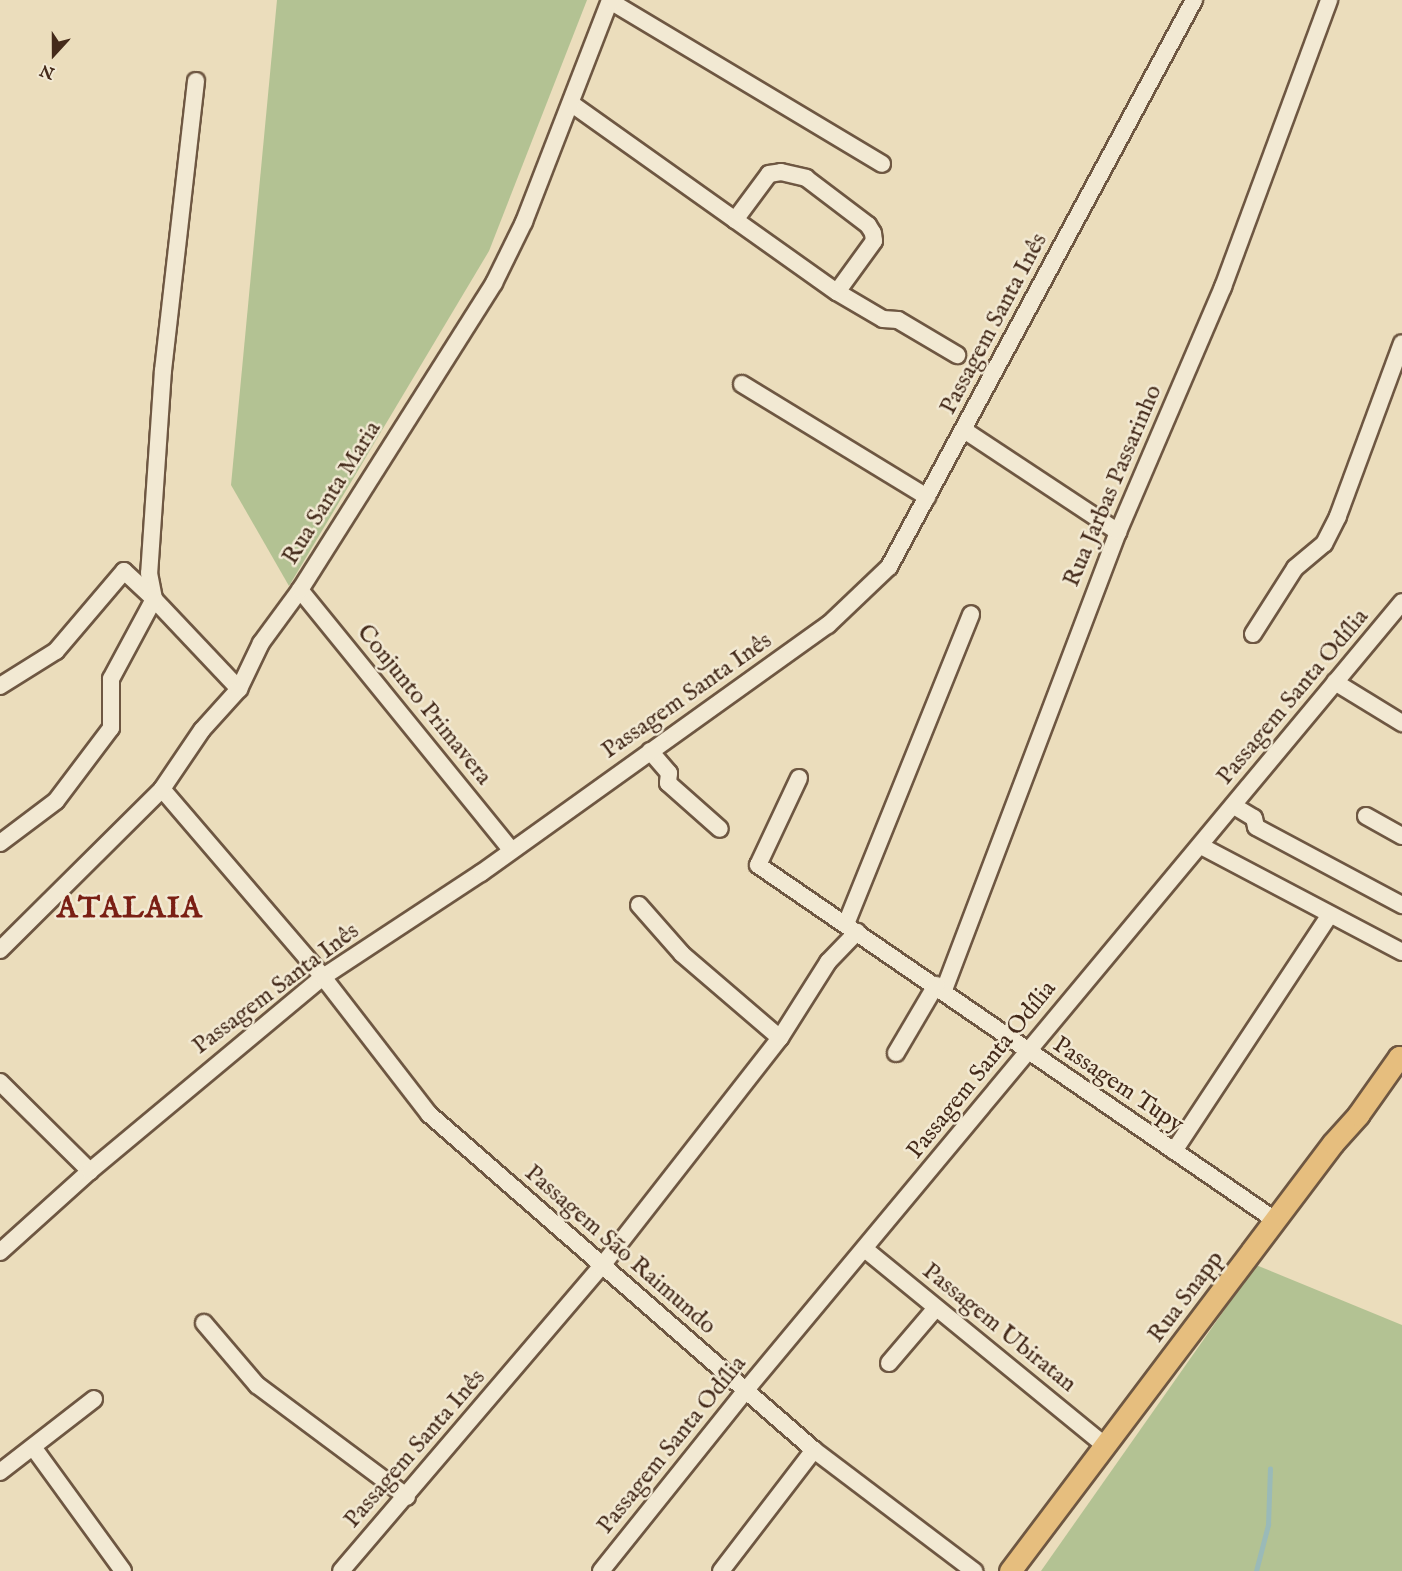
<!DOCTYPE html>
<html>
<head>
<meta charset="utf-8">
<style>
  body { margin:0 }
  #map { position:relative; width:1402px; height:1571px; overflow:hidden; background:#ebddbc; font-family:"IM FELL English",serif }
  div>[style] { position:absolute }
  .green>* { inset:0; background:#b3c293 }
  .stream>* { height:4.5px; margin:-2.25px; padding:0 2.25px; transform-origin:2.25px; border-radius:2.25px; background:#9abab8 }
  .roads { filter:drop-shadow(2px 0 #6e5742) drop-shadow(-2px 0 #6e5742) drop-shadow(0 2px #6e5742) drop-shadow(0 -2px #6e5742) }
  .minor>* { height:16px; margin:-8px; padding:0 8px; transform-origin:8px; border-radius:8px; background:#f2e9d3 }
  .major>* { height:21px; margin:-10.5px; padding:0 10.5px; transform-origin:10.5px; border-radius:10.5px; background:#e6be7e }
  span { translate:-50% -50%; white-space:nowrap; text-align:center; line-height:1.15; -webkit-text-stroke:5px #f2e9d3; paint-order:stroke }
  .street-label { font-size:24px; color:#442a1a }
  .district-label { font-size:30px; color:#7a1f14; font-weight:700; letter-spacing:1.5px }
  .north { position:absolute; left:24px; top:24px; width:60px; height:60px; -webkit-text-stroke:4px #f2e9d3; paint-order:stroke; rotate:201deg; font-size:16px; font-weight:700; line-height:24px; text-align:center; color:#442a1a }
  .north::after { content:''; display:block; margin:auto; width:21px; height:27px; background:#442a1a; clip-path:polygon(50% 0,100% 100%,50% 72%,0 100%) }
</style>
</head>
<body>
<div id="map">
  <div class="green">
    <i style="clip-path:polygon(277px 0,587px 0,489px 251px,289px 586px,231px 485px)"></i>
    <i style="clip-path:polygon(1256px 1265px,1402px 1325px,1402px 1571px,1041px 1571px)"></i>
  </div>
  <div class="stream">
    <i style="left:1256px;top:1571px;width:48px;rotate:-75.4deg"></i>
    <i style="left:1268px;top:1525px;width:56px;rotate:-88deg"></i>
  </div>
  <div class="roads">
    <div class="minor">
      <i style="left:610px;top:1px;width:317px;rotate:30.9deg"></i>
      <i style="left:196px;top:81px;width:291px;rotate:96.5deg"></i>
      <i style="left:163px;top:370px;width:203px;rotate:93.9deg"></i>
      <i style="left:149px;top:573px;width:26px;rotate:79deg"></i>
      <i style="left:154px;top:599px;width:124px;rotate:46.6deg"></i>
      <i style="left:572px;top:104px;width:325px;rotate:35.4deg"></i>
      <i style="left:837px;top:292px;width:53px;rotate:30.4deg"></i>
      <i style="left:883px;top:319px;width:15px;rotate:4deg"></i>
      <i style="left:898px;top:320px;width:69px;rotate:30.7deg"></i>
      <i style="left:735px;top:220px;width:57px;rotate:-53.5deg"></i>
      <i style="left:769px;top:174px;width:12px;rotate:-9deg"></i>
      <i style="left:781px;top:172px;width:26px;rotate:13deg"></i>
      <i style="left:806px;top:178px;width:78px;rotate:37.2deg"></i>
      <i style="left:868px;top:225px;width:9px;rotate:58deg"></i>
      <i style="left:873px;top:233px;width:8px;rotate:83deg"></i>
      <i style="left:874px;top:241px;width:63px;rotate:126deg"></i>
      <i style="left:742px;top:384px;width:217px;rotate:31.4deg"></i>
      <i style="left:964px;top:430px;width:185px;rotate:33.5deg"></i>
      <i style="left:300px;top:590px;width:335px;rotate:50.9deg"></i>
      <i style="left:1253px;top:634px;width:78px;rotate:-57.5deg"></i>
      <i style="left:1295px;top:568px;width:38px;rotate:-40deg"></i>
      <i style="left:1324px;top:544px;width:31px;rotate:-63deg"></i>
      <i style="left:1338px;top:516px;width:184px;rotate:-69.7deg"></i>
      <i style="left:1335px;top:682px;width:79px;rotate:31.5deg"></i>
      <i style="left:0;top:686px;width:66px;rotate:-32deg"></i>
      <i style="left:56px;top:651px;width:105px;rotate:-49.6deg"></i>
      <i style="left:124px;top:571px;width:41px;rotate:43deg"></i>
      <i style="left:154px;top:599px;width:91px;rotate:118.3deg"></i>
      <i style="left:111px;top:679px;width:49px;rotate:90deg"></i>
      <i style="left:111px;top:728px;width:91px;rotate:127deg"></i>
      <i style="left:56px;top:801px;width:70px;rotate:143.1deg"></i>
      <i style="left:650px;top:751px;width:29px;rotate:49deg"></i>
      <i style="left:669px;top:773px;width:10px;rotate:96deg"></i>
      <i style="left:668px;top:783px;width:69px;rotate:41.5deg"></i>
      <i style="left:799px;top:778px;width:96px;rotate:115.2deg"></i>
      <i style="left:758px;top:865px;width:627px;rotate:34.48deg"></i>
      <i style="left:162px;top:789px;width:248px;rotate:49.4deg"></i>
      <i style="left:323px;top:977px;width:173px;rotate:52.3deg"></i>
      <i style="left:429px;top:1114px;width:511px;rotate:41.11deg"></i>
      <i style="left:814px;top:1450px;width:201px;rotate:37.1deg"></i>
      <i style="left:1234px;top:806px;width:23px;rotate:31deg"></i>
      <i style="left:1254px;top:818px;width:9px;rotate:77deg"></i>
      <i style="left:1256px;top:827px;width:166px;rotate:28.1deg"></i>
      <i style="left:1366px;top:816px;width:41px;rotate:29.1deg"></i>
      <i style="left:1201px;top:846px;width:227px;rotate:27.8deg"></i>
      <i style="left:639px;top:905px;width:65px;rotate:48.7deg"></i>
      <i style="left:682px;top:954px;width:129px;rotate:40.6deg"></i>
      <i style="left:846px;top:924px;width:334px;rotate:-68deg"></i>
      <i style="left:0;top:950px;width:228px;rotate:-44.8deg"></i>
      <i style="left:162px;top:789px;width:71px;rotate:-55.9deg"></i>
      <i style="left:202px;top:730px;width:55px;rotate:-47.9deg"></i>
      <i style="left:239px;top:689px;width:51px;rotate:-64.4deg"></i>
      <i style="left:261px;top:643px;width:66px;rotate:-53.7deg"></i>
      <i style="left:300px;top:590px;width:363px;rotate:-57.7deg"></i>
      <i style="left:494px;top:283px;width:68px;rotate:-63.8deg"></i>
      <i style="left:524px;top:222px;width:238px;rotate:-68.8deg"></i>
      <i style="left:944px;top:990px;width:490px;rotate:-69.2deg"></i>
      <i style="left:1118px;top:532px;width:267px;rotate:-66.8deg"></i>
      <i style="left:1223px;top:287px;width:306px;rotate:-69.7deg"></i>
      <i style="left:896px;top:1053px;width:79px;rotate:-59.5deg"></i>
      <i style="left:0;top:1082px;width:127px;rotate:44.7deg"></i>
      <i style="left:1174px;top:1151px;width:282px;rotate:-56.6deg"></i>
      <i style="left:866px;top:1250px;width:306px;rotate:39.3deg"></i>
      <i style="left:0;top:1252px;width:121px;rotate:-42deg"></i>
      <i style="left:90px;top:1171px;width:303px;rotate:-39.8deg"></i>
      <i style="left:323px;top:977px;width:189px;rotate:-33.4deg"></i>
      <i style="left:481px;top:873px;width:427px;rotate:-35.6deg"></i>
      <i style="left:828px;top:625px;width:84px;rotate:-43.6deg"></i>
      <i style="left:889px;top:567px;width:644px;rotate:-61.72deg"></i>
      <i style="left:204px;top:1323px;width:82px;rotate:49.5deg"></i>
      <i style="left:257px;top:1385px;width:187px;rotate:36.7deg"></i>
      <i style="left:889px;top:1363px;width:72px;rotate:-49.5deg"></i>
      <i style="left:33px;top:1447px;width:153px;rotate:54deg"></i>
      <i style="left:0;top:1472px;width:119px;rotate:-37.8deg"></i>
      <i style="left:341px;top:1571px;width:400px;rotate:-49.5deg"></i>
      <i style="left:601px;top:1267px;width:291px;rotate:-52deg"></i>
      <i style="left:780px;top:1038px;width:90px;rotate:-57.7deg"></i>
      <i style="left:828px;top:962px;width:42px;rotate:-46deg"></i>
      <i style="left:601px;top:1571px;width:232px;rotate:-51.3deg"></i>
      <i style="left:746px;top:1390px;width:1025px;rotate:-50.22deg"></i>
      <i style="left:721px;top:1571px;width:153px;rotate:-52.5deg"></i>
    </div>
    <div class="major">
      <i style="left:1010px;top:1571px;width:536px;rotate:-52.96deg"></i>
      <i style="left:1333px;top:1143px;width:38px;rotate:-48deg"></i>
      <i style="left:1358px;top:1115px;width:71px;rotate:-54.7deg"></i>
      <i style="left:1399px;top:1057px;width:3px;rotate:18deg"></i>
    </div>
  </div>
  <div class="street-label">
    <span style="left:994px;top:324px;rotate:-62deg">Passagem Santa Inês</span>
    <span style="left:1113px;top:486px;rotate:-67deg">Rua Jarbas Passarinho</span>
    <span style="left:332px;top:493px;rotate:-58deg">Rua Santa Maria</span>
    <span style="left:687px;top:696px;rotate:-35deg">Passagem Santa Inês</span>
    <span style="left:1293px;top:697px;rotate:-50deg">Passagem Santa Odília</span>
    <span style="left:424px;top:705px;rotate:51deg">Conjunto Primavera</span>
    <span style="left:276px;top:989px;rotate:-37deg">Passagem Santa Inês</span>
    <span style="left:982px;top:1070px;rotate:-51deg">Passagem Santa Odília</span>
    <span style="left:1118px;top:1085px;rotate:34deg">Passagem Tupy</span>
    <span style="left:620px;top:1250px;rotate:41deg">Passagem São Raimundo</span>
    <span style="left:1186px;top:1297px;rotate:-53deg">Rua Snapp</span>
    <span style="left:999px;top:1328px;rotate:39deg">Passagem Ubiratan</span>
    <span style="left:672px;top:1445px;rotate:-51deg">Passagem Santa Odília</span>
    <span style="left:415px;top:1449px;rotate:-49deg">Passagem Santa Inês</span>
  </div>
  <div class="district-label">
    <span style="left:130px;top:909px">ATALAIA</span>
  </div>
  <div class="north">N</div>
</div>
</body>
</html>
